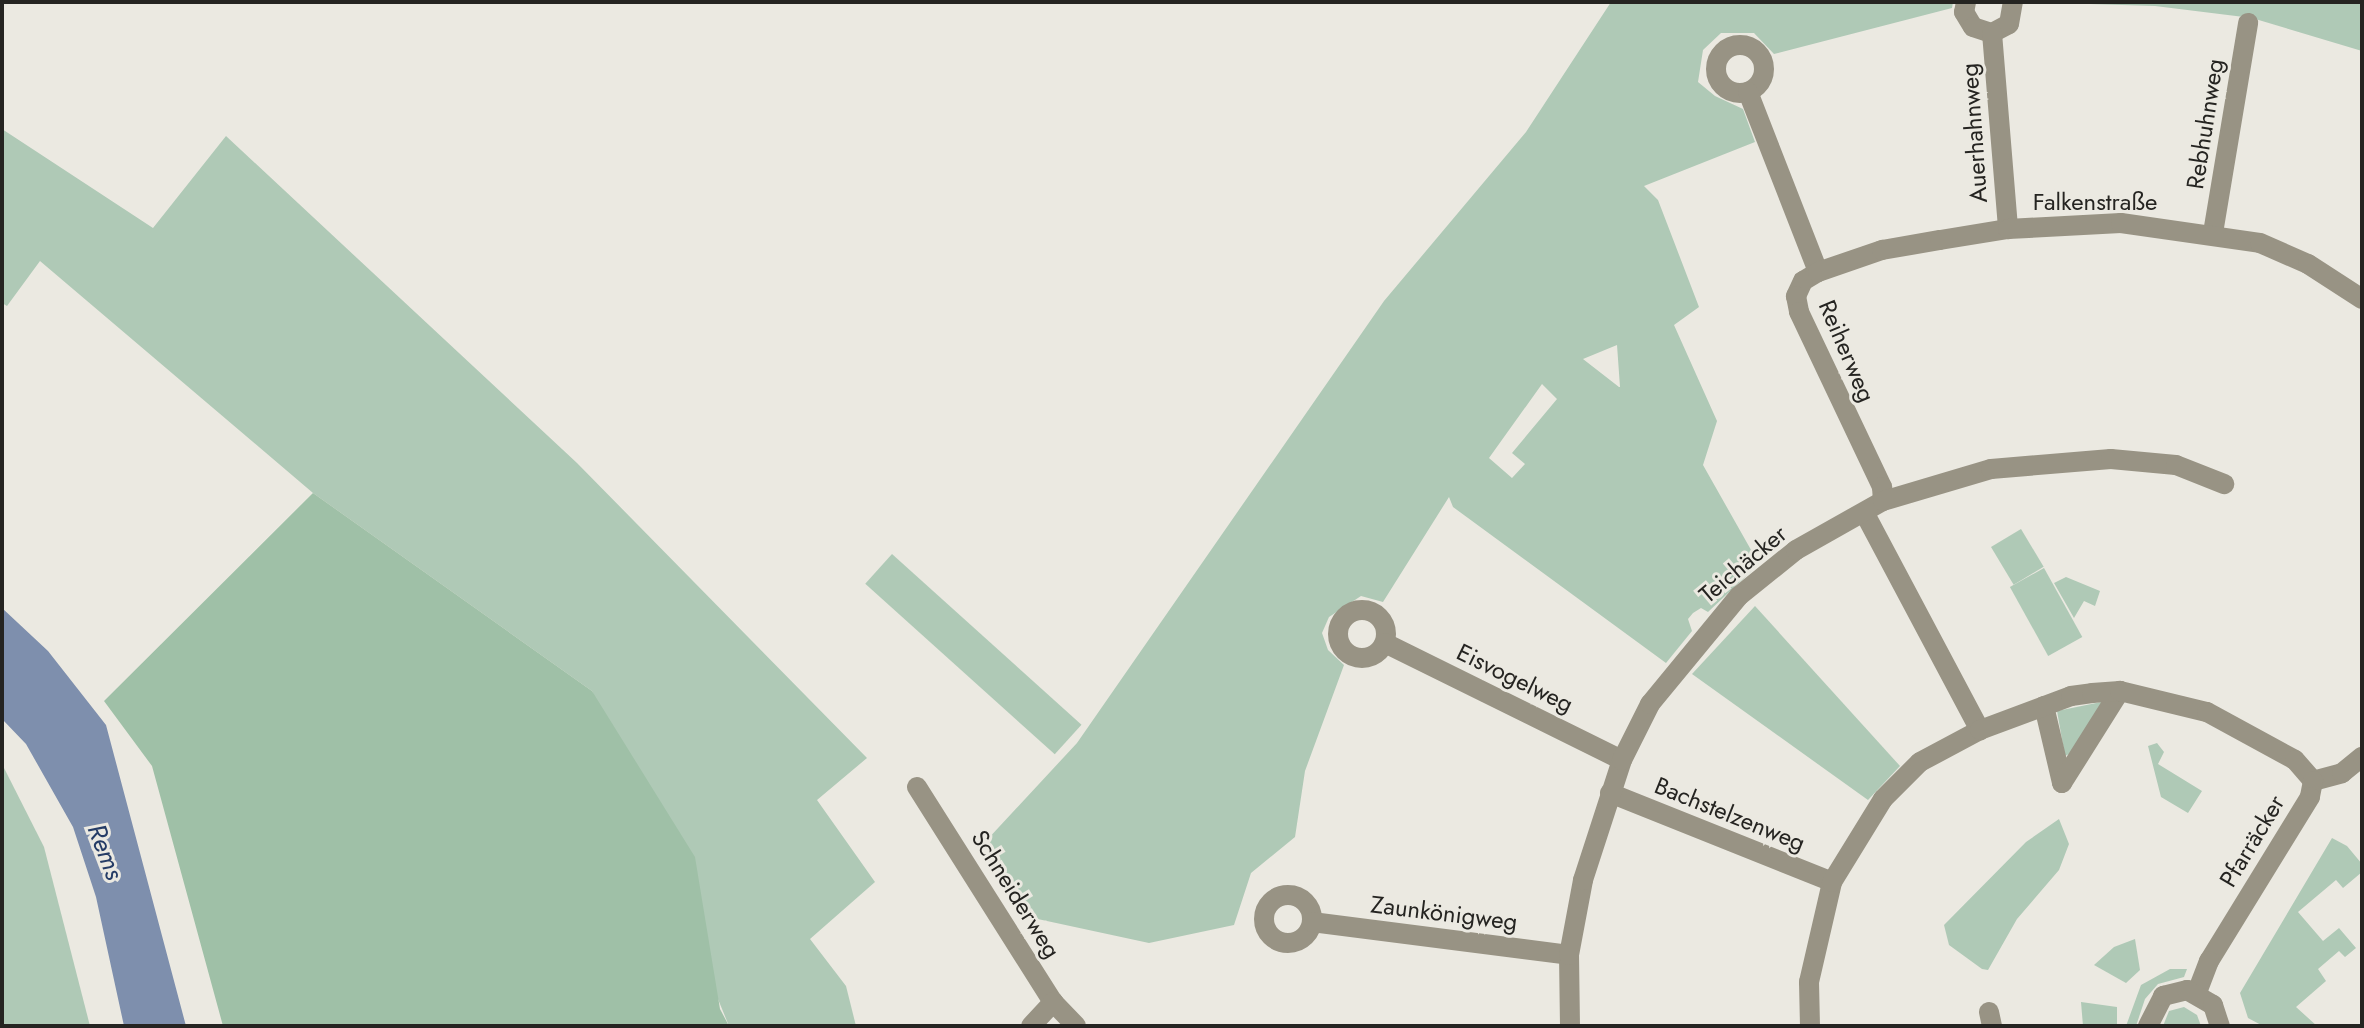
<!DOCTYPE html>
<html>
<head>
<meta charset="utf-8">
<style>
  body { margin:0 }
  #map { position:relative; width:2364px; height:1028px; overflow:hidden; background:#ebe9e1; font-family:Jost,sans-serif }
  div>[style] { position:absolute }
  .green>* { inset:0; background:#afc9b6; transform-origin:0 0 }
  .forest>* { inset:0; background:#9fc0a7 }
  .water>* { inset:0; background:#7e8fad }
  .minor>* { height:20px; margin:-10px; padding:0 10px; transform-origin:10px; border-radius:10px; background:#989384 }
  .minor>.ring { margin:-10px; padding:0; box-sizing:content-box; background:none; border:20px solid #989384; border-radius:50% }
  span { translate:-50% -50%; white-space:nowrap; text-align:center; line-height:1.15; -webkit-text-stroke:6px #ebe9e1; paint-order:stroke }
  .street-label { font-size:24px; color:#252421 }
  .water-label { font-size:26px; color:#253c66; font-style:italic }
  .frame { position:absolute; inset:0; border:4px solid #252421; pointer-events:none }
</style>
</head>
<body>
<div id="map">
  <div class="green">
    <i style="clip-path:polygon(evenodd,1611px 2px,1953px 2px,1952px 8px,1774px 54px,1754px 33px,1721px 33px,1703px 50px,1698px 82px,1715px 96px,1743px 109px,1755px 142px,1644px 186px,1658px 200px,1699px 307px,1674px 325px,1717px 421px,1703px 465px,1759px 564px,1708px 612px,1701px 608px,1693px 613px,1688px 619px,1692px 631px,1666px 663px,1453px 507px,1449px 497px,1383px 602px,1361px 596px,1329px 617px,1322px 633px,1328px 650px,1344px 665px,1305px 771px,1295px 837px,1251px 873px,1234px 925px,1149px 943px,1033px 918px,986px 841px,1077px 743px,1384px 301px,1526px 132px,1611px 2px,1617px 345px,1620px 387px,1619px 387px,1583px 359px,1617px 345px,1611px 2px,1542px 384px,1557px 399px,1512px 453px,1525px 464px,1512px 478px,1489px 458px,1542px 384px)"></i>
    <i style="clip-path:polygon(2025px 2px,2362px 2px,2362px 51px,2252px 18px,2155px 6px)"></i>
    <i style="clip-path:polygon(2px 129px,153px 228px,226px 136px,577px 463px,867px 758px,817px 800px,875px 882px,810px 939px,846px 986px,856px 1026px,729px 1026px,592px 691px,313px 493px,40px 261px,7px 306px,2px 303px)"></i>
    <i style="left:2021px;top:529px;width:44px;height:35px;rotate:59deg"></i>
    <i style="left:892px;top:554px;width:255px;height:40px;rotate:42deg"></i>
    <i style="left:2044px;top:568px;width:79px;height:39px;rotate:61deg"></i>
    <i style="clip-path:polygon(2066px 577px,2100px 591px,2095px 606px,2084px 601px,2074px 618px,2054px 583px)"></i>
    <i style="clip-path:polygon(1755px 606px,1900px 766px,1868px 800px,1692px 674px)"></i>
    <i style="clip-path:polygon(2106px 701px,2069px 754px,2065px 756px,2057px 711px)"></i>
    <i style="clip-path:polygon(2157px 743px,2164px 752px,2158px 764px,2202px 791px,2188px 813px,2161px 797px,2148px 746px)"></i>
    <i style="clip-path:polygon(2px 764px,44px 847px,90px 1026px,2px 1026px)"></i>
    <i style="clip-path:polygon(2059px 819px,2069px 844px,2059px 870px,2017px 919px,1988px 970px,1982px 969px,1949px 945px,1944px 925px,2026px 842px)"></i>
    <i style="clip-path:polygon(2332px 838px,2347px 846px,2362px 864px,2362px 872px,2343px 888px,2336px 880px,2298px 912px,2323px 941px,2339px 928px,2356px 948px,2345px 957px,2339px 951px,2318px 969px,2326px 981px,2296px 1007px,2317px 1026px,2263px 1026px,2248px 1018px,2240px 993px)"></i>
    <i style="clip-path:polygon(2135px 939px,2140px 970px,2126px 983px,2094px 965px,2114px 947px)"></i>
    <i style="clip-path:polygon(2170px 969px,2187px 969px,2184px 977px,2158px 984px,2145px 999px,2136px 1026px,2126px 1026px,2141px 985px)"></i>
    <i style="clip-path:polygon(2081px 1002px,2117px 1007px,2117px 1026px,2083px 1026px)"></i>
    <i style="clip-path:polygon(2184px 1007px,2197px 1015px,2201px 1026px,2163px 1026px,2169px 1011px)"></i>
  </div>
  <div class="forest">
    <i style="clip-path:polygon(313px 493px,592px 691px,695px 857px,720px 1009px,729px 1026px,223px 1026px,152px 766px,104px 701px)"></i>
  </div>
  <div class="water">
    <i style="clip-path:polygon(2px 608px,48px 651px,106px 725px,186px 1026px,124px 1026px,96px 897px,73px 827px,26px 744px,2px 719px)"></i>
  </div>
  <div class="minor">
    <i style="left:1966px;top:2px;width:10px;rotate:101deg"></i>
    <i style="left:1964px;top:12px;width:17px;rotate:59deg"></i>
    <i style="left:1973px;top:27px;width:20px;rotate:18deg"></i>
    <i style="left:1992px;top:33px;width:19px;rotate:-28deg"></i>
    <i style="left:2009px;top:24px;width:22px;rotate:-80deg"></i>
    <i style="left:1992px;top:33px;width:197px;rotate:85.3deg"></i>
    <i class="ring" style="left:1716px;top:45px;width:28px;height:28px"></i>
    <i style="left:1748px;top:92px;width:193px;rotate:68.7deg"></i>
    <i style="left:1818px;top:272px;width:17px;rotate:149deg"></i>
    <i style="left:1803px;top:281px;width:17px;rotate:115deg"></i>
    <i style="left:1796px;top:296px;width:16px;rotate:79deg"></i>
    <i style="left:1799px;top:312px;width:194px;rotate:64.6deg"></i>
    <i style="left:1882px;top:487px;width:14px;rotate:86deg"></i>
    <i style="left:2213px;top:233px;width:213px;rotate:-80.5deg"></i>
    <i style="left:1818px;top:272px;width:68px;rotate:-19deg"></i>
    <i style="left:1882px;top:250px;width:59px;rotate:-9.8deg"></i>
    <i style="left:1940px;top:240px;width:69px;rotate:-9.2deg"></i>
    <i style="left:2008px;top:229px;width:113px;rotate:-3deg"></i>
    <i style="left:2121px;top:223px;width:140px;rotate:8.2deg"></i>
    <i style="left:2260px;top:243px;width:52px;rotate:23.6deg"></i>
    <i style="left:2308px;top:264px;width:64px;rotate:32.9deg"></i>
    <i style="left:1865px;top:514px;width:245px;rotate:62deg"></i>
    <i class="ring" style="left:1338px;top:610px;width:28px;height:28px"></i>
    <i style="left:1385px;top:643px;width:264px;rotate:26.3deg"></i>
    <i style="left:2044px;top:706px;width:79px;rotate:76.8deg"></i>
    <i style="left:2313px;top:781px;width:30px;rotate:-15deg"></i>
    <i style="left:2342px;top:773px;width:26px;rotate:-39deg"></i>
    <i style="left:2062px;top:783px;width:109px;rotate:-57.8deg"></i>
    <i style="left:917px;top:787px;width:254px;rotate:57.7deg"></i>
    <i style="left:1053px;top:1002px;width:33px;rotate:46deg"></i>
    <i style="left:1610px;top:793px;width:239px;rotate:21.8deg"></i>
    <i class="ring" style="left:1264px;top:895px;width:28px;height:28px"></i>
    <i style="left:1312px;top:922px;width:259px;rotate:7.3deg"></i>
    <i style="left:1989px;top:1012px;width:14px;rotate:78deg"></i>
    <i style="left:1031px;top:1026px;width:33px;rotate:-47deg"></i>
    <i style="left:1570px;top:1026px;width:71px;rotate:-90.8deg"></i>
    <i style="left:1569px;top:955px;width:76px;rotate:-79.4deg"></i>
    <i style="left:1583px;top:880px;width:126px;rotate:-72deg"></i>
    <i style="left:1622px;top:760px;width:63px;rotate:-63.4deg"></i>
    <i style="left:1650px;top:704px;width:140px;rotate:-50.5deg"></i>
    <i style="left:1739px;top:596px;width:73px;rotate:-38.9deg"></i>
    <i style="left:1796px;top:550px;width:100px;rotate:-29.4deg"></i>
    <i style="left:1883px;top:501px;width:113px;rotate:-16.5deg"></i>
    <i style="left:1991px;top:469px;width:120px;rotate:-4.8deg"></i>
    <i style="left:2111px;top:459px;width:65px;rotate:5.3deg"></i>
    <i style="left:2176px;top:465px;width:52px;rotate:21.6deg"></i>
    <i style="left:1810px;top:1026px;width:44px;rotate:-91.3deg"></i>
    <i style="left:1809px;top:982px;width:103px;rotate:-77deg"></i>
    <i style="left:1832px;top:882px;width:97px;rotate:-58.4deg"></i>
    <i style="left:1883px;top:799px;width:52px;rotate:-45deg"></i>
    <i style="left:1920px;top:762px;width:68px;rotate:-28.1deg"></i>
    <i style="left:1980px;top:730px;width:97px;rotate:-20.5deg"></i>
    <i style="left:2071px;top:696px;width:21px;rotate:-8deg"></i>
    <i style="left:2092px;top:693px;width:28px;rotate:-4deg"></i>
    <i style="left:2120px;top:691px;width:89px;rotate:13.6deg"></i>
    <i style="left:2207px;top:712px;width:100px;rotate:28.6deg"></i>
    <i style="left:2295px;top:760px;width:28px;rotate:49deg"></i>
    <i style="left:2313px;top:781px;width:16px;rotate:101deg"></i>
    <i style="left:2310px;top:797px;width:193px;rotate:121.6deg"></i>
    <i style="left:2209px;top:961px;width:33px;rotate:111deg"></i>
    <i style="left:2148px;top:1026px;width:34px;rotate:-63deg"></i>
    <i style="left:2163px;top:996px;width:25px;rotate:-14deg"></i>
    <i style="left:2187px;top:990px;width:30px;rotate:30deg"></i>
    <i style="left:2213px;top:1005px;width:22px;rotate:72deg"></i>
  </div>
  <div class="street-label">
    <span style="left:2205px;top:124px;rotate:-81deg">Rebhuhnweg</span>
    <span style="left:1974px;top:133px;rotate:-94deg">Auerhahnweg</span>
    <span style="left:2095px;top:202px">Falkenstraße</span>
    <span style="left:1847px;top:351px;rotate:67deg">Reiherweg</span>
    <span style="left:1743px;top:564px;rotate:-40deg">Teichäcker</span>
    <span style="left:1515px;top:678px;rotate:26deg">Eisvogelweg</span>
    <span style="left:1730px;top:814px;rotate:22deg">Bachstelzenweg</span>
    <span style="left:2252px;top:841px;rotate:-59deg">Pfarräcker</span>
    <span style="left:1016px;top:894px;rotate:58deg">Schneiderweg</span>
    <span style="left:1444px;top:913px;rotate:7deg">Zaunkönigweg</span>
  </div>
  <div class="water-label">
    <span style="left:105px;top:852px;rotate:69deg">Rems</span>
  </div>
  <div class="frame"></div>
</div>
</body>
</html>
